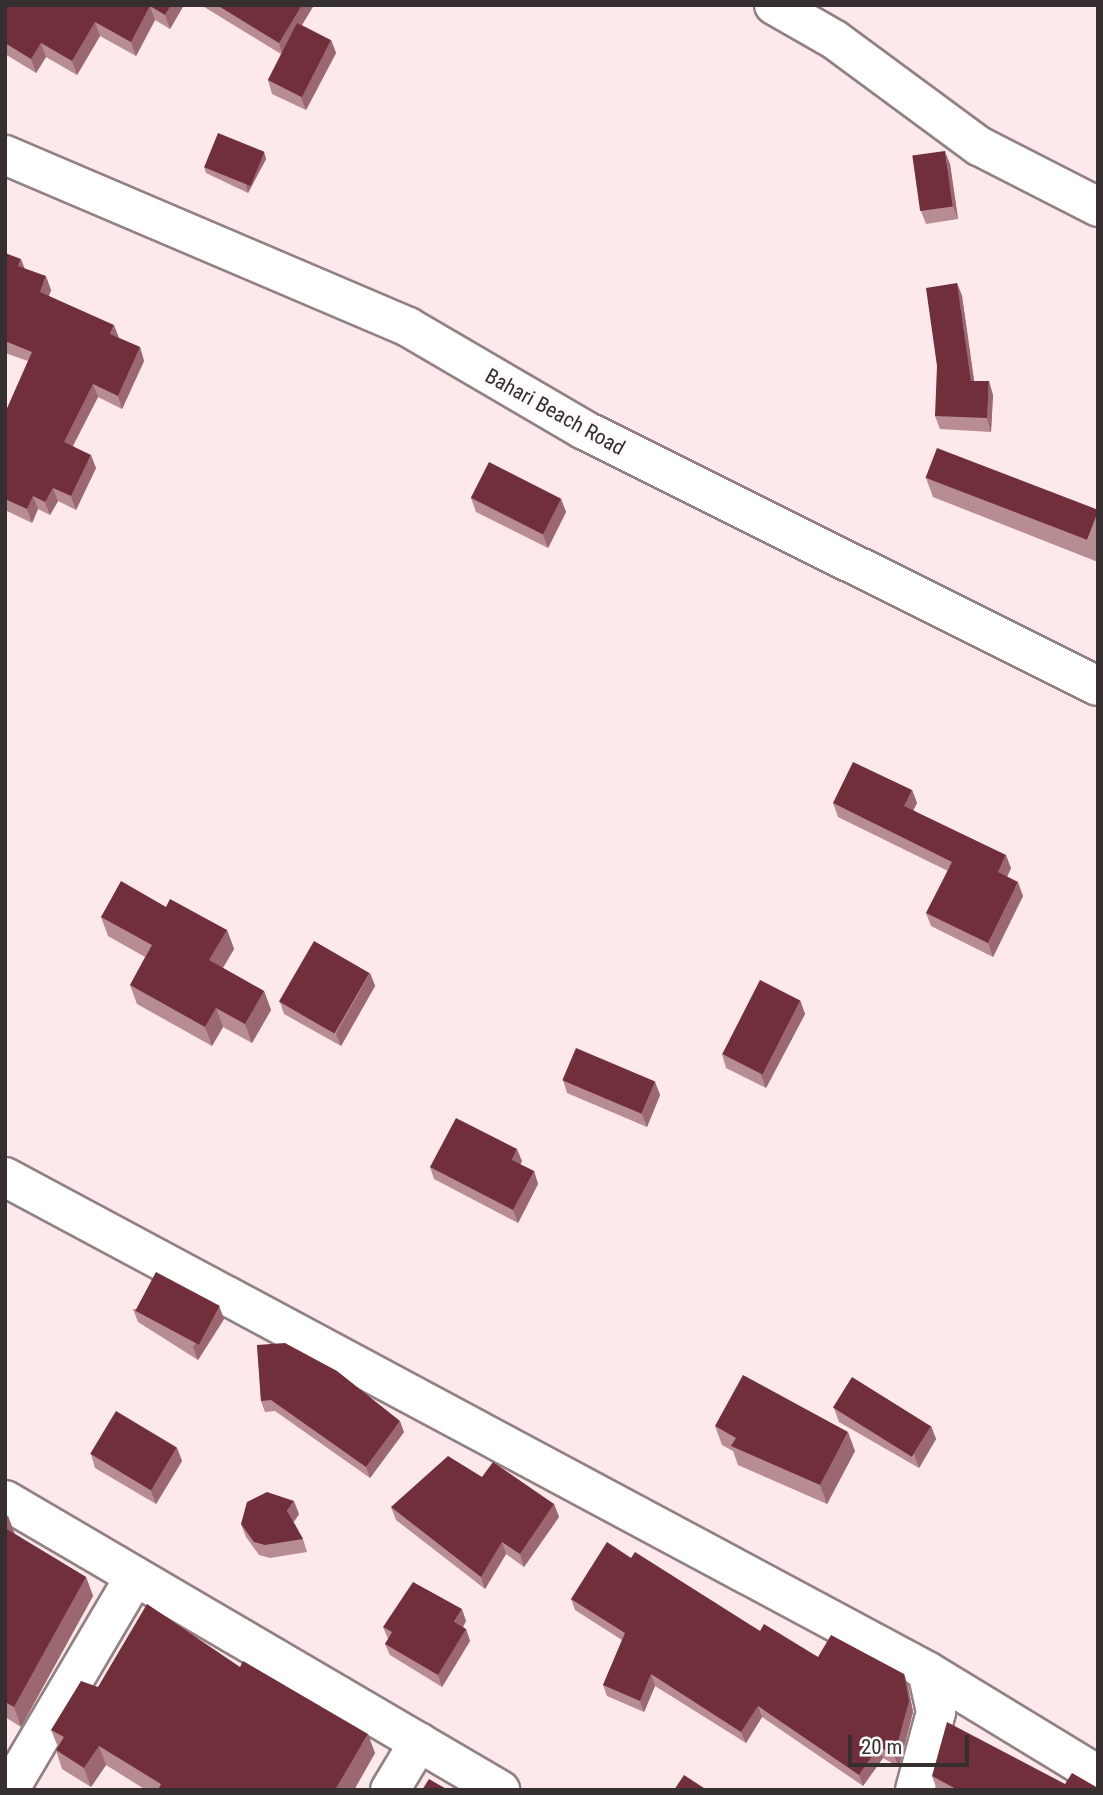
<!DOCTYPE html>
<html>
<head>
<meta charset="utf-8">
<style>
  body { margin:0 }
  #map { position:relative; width:1103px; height:1795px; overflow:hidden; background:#fde9eb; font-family:"Roboto Condensed",sans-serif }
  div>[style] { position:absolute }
  .roads { filter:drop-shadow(2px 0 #928082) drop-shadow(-2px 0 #928082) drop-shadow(0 2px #928082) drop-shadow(0 -2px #928082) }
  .minor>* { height:38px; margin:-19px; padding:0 19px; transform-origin:19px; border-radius:19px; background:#fff }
  .wall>* { inset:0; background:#b78c93 }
  .shaded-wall>* { inset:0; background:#9b6770 }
  .building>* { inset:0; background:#712f3b; transform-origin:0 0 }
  span { translate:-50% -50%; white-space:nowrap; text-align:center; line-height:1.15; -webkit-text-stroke:7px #fffbfb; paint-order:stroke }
  .street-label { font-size:21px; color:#362f30 }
  .frame { position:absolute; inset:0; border:7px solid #362f30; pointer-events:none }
  .scale { position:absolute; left:848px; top:1735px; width:121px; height:32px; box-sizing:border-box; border:4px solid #362f30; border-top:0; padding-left:9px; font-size:21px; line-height:24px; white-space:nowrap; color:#362f30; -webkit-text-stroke:5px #fffbfb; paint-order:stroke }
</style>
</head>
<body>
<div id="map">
  <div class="roads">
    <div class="minor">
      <i style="left:774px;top:5px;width:70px;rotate:29.8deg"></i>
      <i style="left:835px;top:40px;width:179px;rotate:36.4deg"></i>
      <i style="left:979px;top:146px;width:134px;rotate:27.1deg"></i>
      <i style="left:5px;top:155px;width:438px;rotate:23.1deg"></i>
      <i style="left:408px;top:327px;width:204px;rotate:30.3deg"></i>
      <i style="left:584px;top:430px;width:574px;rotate:26.48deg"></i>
      <i style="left:5px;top:1177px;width:1046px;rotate:28.18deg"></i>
      <i style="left:927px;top:1671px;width:200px;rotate:31.3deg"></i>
      <i style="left:5px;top:1500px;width:574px;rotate:30.36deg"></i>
      <i style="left:9px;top:1790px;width:248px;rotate:-59.5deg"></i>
      <i style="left:390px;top:1790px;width:56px;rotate:-58.9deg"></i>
      <i style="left:915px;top:1790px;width:81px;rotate:-74.9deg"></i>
      <i style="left:936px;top:1712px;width:42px;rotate:-102.4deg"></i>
    </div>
  </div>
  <div class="wall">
    <i style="clip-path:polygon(5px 5px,184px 5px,170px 29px,155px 20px,136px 56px,100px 36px,77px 75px,46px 57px,36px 73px,5px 54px)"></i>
    <i style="clip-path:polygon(201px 5px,314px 5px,302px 25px,331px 40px,336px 53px,306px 110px,272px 94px,268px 80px,281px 54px)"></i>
    <i style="clip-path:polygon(264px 152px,266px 159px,248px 193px,206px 173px,204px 167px)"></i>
    <i style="clip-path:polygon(950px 164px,958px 219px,926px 224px,921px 211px)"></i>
    <i style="clip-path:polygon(5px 253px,51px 290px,49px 296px,119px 338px,140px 347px,144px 361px,122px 409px,98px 397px,73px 446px,96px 468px,76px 510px,58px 501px,50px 515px,38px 509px,32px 523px,5px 510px,5px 413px,28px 361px,5px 353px)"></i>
    <i style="clip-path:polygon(957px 283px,962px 296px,974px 381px,993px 395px,991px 432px,940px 429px,935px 416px)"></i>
    <i style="clip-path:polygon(926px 478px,1098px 511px,1098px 562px,933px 497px)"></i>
    <i style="clip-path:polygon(471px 498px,561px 499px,566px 512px,548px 548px,476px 512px)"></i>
    <i style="clip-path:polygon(912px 790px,917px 803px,913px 810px,1011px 868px,1007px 877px,1023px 896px,993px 957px,931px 926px,926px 913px,948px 871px,838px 817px,833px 803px)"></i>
    <i style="clip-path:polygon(166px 907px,227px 930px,234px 949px,223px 968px,264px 991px,271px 1010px,252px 1043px,223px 1027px,212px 1046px,137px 1004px,130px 985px,145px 957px,108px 936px,101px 917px)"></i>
    <i style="clip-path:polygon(370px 973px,375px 986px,341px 1046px,284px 1014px,280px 1002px)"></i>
    <i style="clip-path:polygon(800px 1000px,805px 1014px,766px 1088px,726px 1068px,722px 1054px)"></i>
    <i style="clip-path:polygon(563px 1080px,655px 1082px,660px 1095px,647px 1127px,567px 1093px)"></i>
    <i style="clip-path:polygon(522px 1161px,520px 1165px,534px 1171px,538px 1184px,518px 1223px,434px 1179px,430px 1167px)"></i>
    <i style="clip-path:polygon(219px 1306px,224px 1319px,198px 1360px,138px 1322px,133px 1309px)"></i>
    <i style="clip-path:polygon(257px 1345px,404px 1432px,370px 1478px,275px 1411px,265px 1412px,261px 1401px)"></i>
    <i style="clip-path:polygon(834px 1408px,931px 1426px,936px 1439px,919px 1468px,839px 1422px)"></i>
    <i style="clip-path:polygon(715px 1426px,855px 1451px,827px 1504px,738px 1465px,733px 1451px,722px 1445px)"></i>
    <i style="clip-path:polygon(177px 1448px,182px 1461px,156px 1504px,95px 1468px,91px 1454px)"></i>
    <i style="clip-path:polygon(482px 1477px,554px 1504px,559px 1517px,524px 1567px,506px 1554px,485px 1589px,396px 1520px,391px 1507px)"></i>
    <i style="clip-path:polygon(5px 1514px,8px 1516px,15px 1534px,86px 1577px,93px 1596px,21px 1727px,5px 1717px)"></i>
    <i style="clip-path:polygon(299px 1514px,294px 1522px,303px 1539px,307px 1552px,270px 1558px,259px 1555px,246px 1537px,241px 1524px)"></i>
    <i style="clip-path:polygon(631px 1558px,760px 1631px,818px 1657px,904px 1674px,908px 1686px,913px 1712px,899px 1767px,883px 1758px,863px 1786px,762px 1717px,746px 1743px,655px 1686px,644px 1712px,607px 1696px,603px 1685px,622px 1640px,575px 1610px,571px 1599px)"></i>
    <i style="clip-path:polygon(466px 1621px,463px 1627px,466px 1629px,470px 1641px,442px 1687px,390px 1655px,385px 1644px,388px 1639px,383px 1627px)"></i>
    <i style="clip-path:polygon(240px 1667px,375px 1753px,354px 1790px,146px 1790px,106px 1765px,91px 1787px,62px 1769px,56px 1750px,58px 1747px,51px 1730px,98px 1687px)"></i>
    <i style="clip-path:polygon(932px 1776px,1065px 1784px,1098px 1790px,937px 1790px)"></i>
  </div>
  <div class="shaded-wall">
    <i style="clip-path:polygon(171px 5px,184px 5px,170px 29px,165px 15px)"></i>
    <i style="clip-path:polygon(302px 5px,314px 5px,283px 56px,279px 43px)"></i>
    <i style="clip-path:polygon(150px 6px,155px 20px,136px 56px,131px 42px)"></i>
    <i style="clip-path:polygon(95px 22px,100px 36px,77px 75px,72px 61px)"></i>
    <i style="clip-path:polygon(331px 40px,336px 53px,306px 110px,301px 97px)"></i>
    <i style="clip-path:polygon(41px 43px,46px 57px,36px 73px,31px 59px)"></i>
    <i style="clip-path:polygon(945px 151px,950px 164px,958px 219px,953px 206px)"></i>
    <i style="clip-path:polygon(264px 152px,266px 159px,248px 193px,246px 186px)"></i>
    <i style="clip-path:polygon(21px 259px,26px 272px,18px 266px)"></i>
    <i style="clip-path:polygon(46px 276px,51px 290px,45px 306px,40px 292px)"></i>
    <i style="clip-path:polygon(957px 283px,962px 296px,976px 394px,971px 381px)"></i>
    <i style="clip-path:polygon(114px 325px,119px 338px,110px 334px)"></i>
    <i style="clip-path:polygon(140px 347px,144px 361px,122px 409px,118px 396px)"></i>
    <i style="clip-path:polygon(989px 381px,993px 395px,991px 432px,987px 418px)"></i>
    <i style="clip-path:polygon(93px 384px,98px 397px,68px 455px,64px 442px)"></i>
    <i style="clip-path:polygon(91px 455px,96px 468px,76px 510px,71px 496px)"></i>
    <i style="clip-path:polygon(53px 488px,58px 501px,50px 515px,45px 502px)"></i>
    <i style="clip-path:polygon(33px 496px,38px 509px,32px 523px,27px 509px)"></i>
    <i style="clip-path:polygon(561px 499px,566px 512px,548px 548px,543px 535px)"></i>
    <i style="clip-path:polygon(912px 790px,917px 803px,909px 819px,904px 806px)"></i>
    <i style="clip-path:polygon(1006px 855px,1011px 868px,1003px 886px,998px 872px)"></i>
    <i style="clip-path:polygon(1018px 882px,1023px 896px,993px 957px,988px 943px)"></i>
    <i style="clip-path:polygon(227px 930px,234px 949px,216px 979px,209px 960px)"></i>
    <i style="clip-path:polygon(370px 973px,375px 986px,341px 1046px,336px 1034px)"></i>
    <i style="clip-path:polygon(264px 991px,271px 1010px,252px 1043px,245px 1024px)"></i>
    <i style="clip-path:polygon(800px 1000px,805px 1014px,766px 1088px,761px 1075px)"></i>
    <i style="clip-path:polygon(216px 1008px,223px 1027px,212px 1046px,205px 1027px)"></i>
    <i style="clip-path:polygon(655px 1082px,660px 1095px,647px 1127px,642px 1114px)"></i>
    <i style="clip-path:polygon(517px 1149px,522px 1161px,516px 1173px,512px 1160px)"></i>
    <i style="clip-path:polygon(534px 1171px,538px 1184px,518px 1223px,513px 1210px)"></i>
    <i style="clip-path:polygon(219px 1306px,224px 1319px,198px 1360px,193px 1347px)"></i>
    <i style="clip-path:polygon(400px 1421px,404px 1432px,370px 1478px,366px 1467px)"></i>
    <i style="clip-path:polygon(931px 1426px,936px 1439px,919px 1468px,914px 1454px)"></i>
    <i style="clip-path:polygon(848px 1432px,855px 1451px,827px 1504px,820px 1485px)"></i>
    <i style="clip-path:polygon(177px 1448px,182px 1461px,156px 1504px,151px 1491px)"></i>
    <i style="clip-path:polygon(294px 1501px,299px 1514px,292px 1524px,287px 1511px)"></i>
    <i style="clip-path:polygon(554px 1504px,559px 1517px,524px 1567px,520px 1554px)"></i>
    <i style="clip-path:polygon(8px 1516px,15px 1535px,5px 1535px,5px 1521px)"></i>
    <i style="clip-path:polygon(502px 1542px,506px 1554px,485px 1589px,481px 1577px)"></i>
    <i style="clip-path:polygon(86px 1577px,93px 1596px,21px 1727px,14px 1707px)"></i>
    <i style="clip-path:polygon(462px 1609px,466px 1621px,459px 1634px,454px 1622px)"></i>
    <i style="clip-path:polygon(466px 1629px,470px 1641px,442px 1687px,438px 1675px)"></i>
    <i style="clip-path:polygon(651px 1674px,655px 1686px,644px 1712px,640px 1701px)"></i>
    <i style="clip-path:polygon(904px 1674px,908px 1686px,913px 1712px,899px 1767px,894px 1756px)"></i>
    <i style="clip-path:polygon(758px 1706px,762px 1717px,746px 1743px,741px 1732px)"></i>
    <i style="clip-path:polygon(368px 1734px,375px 1753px,354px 1790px,335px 1790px)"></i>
    <i style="clip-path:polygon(99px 1746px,106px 1765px,91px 1787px,84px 1768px)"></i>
    <i style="clip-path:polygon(879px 1746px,883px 1758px,863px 1786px,859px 1775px)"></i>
  </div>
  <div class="building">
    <i style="clip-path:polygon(5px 5px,171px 5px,165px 15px,150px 6px,131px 42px,95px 22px,72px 61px,41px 43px,31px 59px,5px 43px)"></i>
    <i style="clip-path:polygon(217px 5px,302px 5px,279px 43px)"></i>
    <i style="left:297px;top:23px;width:38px;height:64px;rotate:27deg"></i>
    <i style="left:218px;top:133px;width:50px;height:37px;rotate:22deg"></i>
    <i style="left:945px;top:151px;width:56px;height:33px;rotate:82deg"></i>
    <i style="clip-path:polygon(5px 253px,21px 259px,18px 266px,46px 276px,40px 292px,114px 325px,110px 334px,140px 347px,118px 396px,93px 384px,64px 442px,91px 455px,71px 496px,53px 488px,45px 502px,33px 496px,27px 509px,5px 499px,5px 413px,32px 352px,5px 341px)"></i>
    <i style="clip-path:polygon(957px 283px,971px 381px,989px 381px,987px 418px,935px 416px,937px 366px,926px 288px)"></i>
    <i style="left:937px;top:448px;width:173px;height:32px;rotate:21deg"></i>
    <i style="left:489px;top:462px;width:81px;height:40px;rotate:27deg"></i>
    <i style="clip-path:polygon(853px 762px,912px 790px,904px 806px,1006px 855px,998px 872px,1018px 882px,988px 943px,926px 913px,952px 862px,833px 803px)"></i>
    <i style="clip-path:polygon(121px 881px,166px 907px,170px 899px,227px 930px,209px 960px,264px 991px,245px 1024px,216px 1008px,205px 1027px,130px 985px,152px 945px,101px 917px)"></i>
    <i style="left:314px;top:941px;width:64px;height:70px;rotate:30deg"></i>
    <i style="left:760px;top:980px;width:45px;height:83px;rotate:27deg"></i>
    <i style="left:576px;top:1048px;width:86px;height:35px;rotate:23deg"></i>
    <i style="clip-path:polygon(456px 1118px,517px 1149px,512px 1160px,534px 1171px,513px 1210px,430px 1167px)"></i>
    <i style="left:156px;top:1272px;width:72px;height:44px;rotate:28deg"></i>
    <i style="clip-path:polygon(285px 1343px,337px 1371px,400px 1421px,366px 1467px,271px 1400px,261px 1401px,257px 1345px)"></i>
    <i style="clip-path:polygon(743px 1375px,848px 1432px,820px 1485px,731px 1446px,736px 1438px,715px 1426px)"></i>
    <i style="left:852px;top:1377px;width:93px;height:36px;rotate:32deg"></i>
    <i style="left:116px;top:1411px;width:71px;height:50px;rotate:31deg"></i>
    <i style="clip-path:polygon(448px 1456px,482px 1477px,493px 1462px,554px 1504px,520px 1554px,502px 1542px,481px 1577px,391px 1507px)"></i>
    <i style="clip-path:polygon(267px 1492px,294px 1501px,287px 1511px,303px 1539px,265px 1545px,254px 1542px,241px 1524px,247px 1502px)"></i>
    <i style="clip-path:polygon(5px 1528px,86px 1577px,14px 1707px,5px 1702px)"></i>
    <i style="clip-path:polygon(607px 1542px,631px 1558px,635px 1552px,760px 1631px,764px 1624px,818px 1657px,831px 1635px,904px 1674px,909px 1701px,894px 1756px,879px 1746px,859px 1775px,758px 1706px,741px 1732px,651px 1674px,640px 1701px,603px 1685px,625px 1633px,571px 1599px)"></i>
    <i style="clip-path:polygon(413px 1582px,462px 1609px,454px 1622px,466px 1629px,438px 1675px,385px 1644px,392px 1632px,383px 1627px)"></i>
    <i style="clip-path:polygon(147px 1604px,240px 1667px,243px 1661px,368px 1734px,335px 1790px,158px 1790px,161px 1784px,99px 1746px,84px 1768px,56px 1750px,64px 1737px,51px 1730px,81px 1681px,98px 1687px)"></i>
    <i style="clip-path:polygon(947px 1722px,1065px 1784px,1072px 1773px,1098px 1788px,1098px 1790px,958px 1790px,932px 1776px)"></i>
    <i style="clip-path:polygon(684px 1775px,707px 1790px,674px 1790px)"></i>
    <i style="clip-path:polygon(429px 1779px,448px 1790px,422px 1790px)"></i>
  </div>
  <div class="street-label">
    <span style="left:555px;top:412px;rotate:29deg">Bahari Beach Road</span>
  </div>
  <div class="frame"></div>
  <div class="scale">20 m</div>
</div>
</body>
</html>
